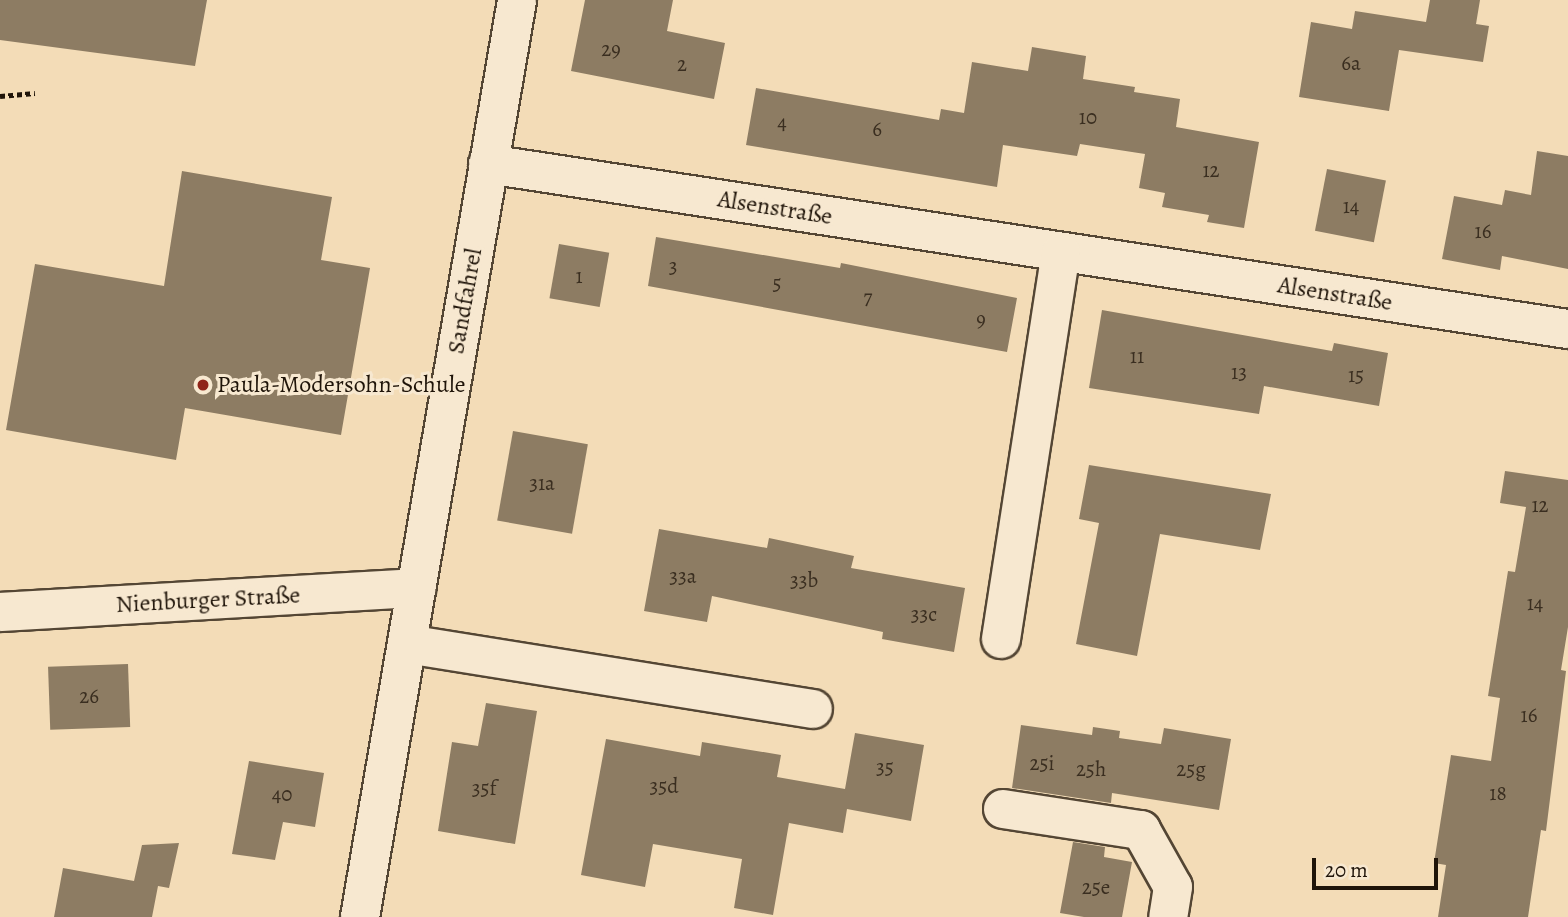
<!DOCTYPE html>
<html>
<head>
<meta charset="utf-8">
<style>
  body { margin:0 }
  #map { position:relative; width:1568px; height:917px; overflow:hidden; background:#f3dcb7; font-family:Alegreya,serif }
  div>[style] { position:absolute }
  .building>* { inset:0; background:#8d7c63; transform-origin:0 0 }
  .path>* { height:4.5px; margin-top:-2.25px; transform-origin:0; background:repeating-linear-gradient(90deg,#1f1409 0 5px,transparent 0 8.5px) }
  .roads { filter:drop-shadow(2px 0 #544634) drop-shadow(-2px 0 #544634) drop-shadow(0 2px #544634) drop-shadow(0 -2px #544634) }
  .minor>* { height:38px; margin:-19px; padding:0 19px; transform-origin:19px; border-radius:19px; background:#f7e8d0 }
  .dots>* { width:19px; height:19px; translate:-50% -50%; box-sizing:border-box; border:4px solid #f7e8d0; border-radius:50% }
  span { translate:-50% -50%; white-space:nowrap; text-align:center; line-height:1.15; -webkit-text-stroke:6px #f7e8d0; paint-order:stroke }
  .number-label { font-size:21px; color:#3a2e20 }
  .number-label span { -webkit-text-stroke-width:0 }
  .street-label { font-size:24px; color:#1f1409 }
  .poi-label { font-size:24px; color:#1f1409 }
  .left { translate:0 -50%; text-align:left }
  .scale { position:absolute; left:1312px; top:858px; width:126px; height:32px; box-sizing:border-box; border:4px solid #1f1409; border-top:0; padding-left:9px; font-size:21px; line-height:24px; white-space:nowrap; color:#1f1409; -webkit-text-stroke:5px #f7e8d0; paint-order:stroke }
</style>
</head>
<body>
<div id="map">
  <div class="building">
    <i style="clip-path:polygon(0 0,207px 0,195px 66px,0 40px)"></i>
    <i style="clip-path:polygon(585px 0,673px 0,667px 31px,725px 43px,714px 99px,571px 71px)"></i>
    <i style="clip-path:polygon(1430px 0,1480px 0,1476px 24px,1489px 26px,1483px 62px,1399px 50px,1389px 111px,1299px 97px,1311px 22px,1352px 29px,1355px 11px,1426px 22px)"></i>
    <i style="clip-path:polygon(1032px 47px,1086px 56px,1083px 79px,1135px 87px,1134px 92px,1180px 99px,1176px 127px,1259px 142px,1244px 228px,1207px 222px,1209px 215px,1162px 207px,1165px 193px,1139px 188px,1145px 154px,1080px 144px,1077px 156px,1003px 145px,997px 187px,746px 145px,756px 88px,939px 120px,941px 109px,964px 113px,972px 62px,1028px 71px)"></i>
    <i style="clip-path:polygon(1537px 151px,1568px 156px,1568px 269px,1502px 256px,1500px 270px,1442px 259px,1454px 196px,1502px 205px,1505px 190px,1531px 195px)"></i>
    <i style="left:1327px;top:169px;width:60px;height:63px;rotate:11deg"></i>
    <i style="clip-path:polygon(182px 171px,332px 197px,321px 260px,370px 268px,341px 435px,185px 408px,176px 460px,6px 430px,35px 264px,164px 286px)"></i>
    <i style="clip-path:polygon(656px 237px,840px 268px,841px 263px,1017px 298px,1007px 352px,648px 286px)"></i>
    <i style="left:559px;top:244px;width:51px;height:55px;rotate:10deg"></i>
    <i style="clip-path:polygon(1102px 310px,1332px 351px,1334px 343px,1388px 353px,1379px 406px,1264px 386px,1259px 414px,1089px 388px)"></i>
    <i style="left:513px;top:431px;width:76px;height:91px;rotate:10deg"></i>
    <i style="clip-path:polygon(1089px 465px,1271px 494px,1260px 550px,1160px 534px,1137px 656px,1076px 644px,1099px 523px,1079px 519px)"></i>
    <i style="clip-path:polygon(1505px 471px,1568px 480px,1568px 627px,1561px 670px,1566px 671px,1546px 831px,1541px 830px,1528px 917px,1438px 917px,1446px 865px,1434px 863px,1451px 755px,1491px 761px,1500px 698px,1488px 696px,1508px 571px,1515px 572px,1526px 507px,1500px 503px)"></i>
    <i style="clip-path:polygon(659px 529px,767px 548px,769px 538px,854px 556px,851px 568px,965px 588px,954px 652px,882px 639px,883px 632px,712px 596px,707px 622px,644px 611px)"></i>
    <i style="left:128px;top:664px;width:63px;height:80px;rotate:88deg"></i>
    <i style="clip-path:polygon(486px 703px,537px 711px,515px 844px,438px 831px,452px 742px,478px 746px)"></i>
    <i style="clip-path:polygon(1021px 725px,1092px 735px,1093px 727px,1120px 731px,1119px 738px,1161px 744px,1164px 728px,1231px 739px,1219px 810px,1112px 793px,1111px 803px,1012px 788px)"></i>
    <i style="clip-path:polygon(855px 733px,924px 745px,911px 821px,847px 809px,843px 833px,789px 823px,773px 915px,734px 908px,742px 859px,653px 844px,645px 887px,581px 875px,606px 739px,700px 756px,702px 742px,781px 755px,777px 777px,845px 789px)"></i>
    <i style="clip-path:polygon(249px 761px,324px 773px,315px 827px,283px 822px,275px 860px,232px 854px)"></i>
    <i style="clip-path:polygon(1073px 842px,1105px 847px,1104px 857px,1132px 862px,1122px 917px,1084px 917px,1060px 913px)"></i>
    <i style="clip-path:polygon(179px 843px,169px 888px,158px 886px,152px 917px,54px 917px,63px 868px,134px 881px,142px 845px)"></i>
  </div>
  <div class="path">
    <i style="left:0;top:96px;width:35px;rotate:-5deg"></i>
  </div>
  <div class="roads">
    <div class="minor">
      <i style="left:488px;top:164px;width:1093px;rotate:8.69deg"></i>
      <i style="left:0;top:612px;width:417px;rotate:-3.3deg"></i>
      <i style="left:1001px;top:639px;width:391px;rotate:-81.2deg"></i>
      <i style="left:407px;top:644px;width:411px;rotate:9.1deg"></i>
      <i style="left:1003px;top:809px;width:140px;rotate:8.7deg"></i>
      <i style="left:1141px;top:830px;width:65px;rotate:60.7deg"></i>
      <i style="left:1173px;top:887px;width:30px;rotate:99deg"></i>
      <i style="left:360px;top:917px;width:930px;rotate:-80.28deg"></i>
    </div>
  </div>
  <div class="dots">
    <i style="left:203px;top:385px;background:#8f2418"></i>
  </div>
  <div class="number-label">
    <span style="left:611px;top:49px">29</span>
    <span style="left:1351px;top:63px">6a</span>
    <span style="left:682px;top:64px">2</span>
    <span style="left:1088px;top:117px">10</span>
    <span style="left:782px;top:122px">4</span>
    <span style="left:877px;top:129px">6</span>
    <span style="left:1211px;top:170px">12</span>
    <span style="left:1351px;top:206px">14</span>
    <span style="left:1483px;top:231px">16</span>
    <span style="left:673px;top:266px">3</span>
    <span style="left:579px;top:276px">1</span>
    <span style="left:777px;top:283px">5</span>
    <span style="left:868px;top:297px">7</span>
    <span style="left:981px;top:319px">9</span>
    <span style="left:1137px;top:356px">11</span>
    <span style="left:1239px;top:372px">13</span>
    <span style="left:1356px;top:375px">15</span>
    <span style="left:542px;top:483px">31a</span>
    <span style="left:1540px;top:505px">12</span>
    <span style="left:683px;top:576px">33a</span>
    <span style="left:804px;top:580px">33b</span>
    <span style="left:1535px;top:603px">14</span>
    <span style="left:924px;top:614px">33c</span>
    <span style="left:89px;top:696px">26</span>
    <span style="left:1529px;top:715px">16</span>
    <span style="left:1042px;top:763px">25i</span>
    <span style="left:885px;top:767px">35</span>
    <span style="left:1091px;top:769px">25h</span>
    <span style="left:1191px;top:769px">25g</span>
    <span style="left:664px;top:786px">35d</span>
    <span style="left:484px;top:788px">35f</span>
    <span style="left:1498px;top:793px">18</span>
    <span style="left:282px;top:794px">40</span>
    <span style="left:1096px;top:887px">25e</span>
  </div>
  <div class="street-label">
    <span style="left:775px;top:208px;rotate:9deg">Alsenstraße</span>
    <span style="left:1335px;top:294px;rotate:9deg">Alsenstraße</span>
    <span style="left:465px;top:301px;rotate:-80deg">Sandfahrel</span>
    <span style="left:208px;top:600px;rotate:-3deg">Nienburger Straße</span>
  </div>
  <div class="poi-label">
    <span class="left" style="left:217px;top:385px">Paula-Modersohn-Schule</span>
  </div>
  <div class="scale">20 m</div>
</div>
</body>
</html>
